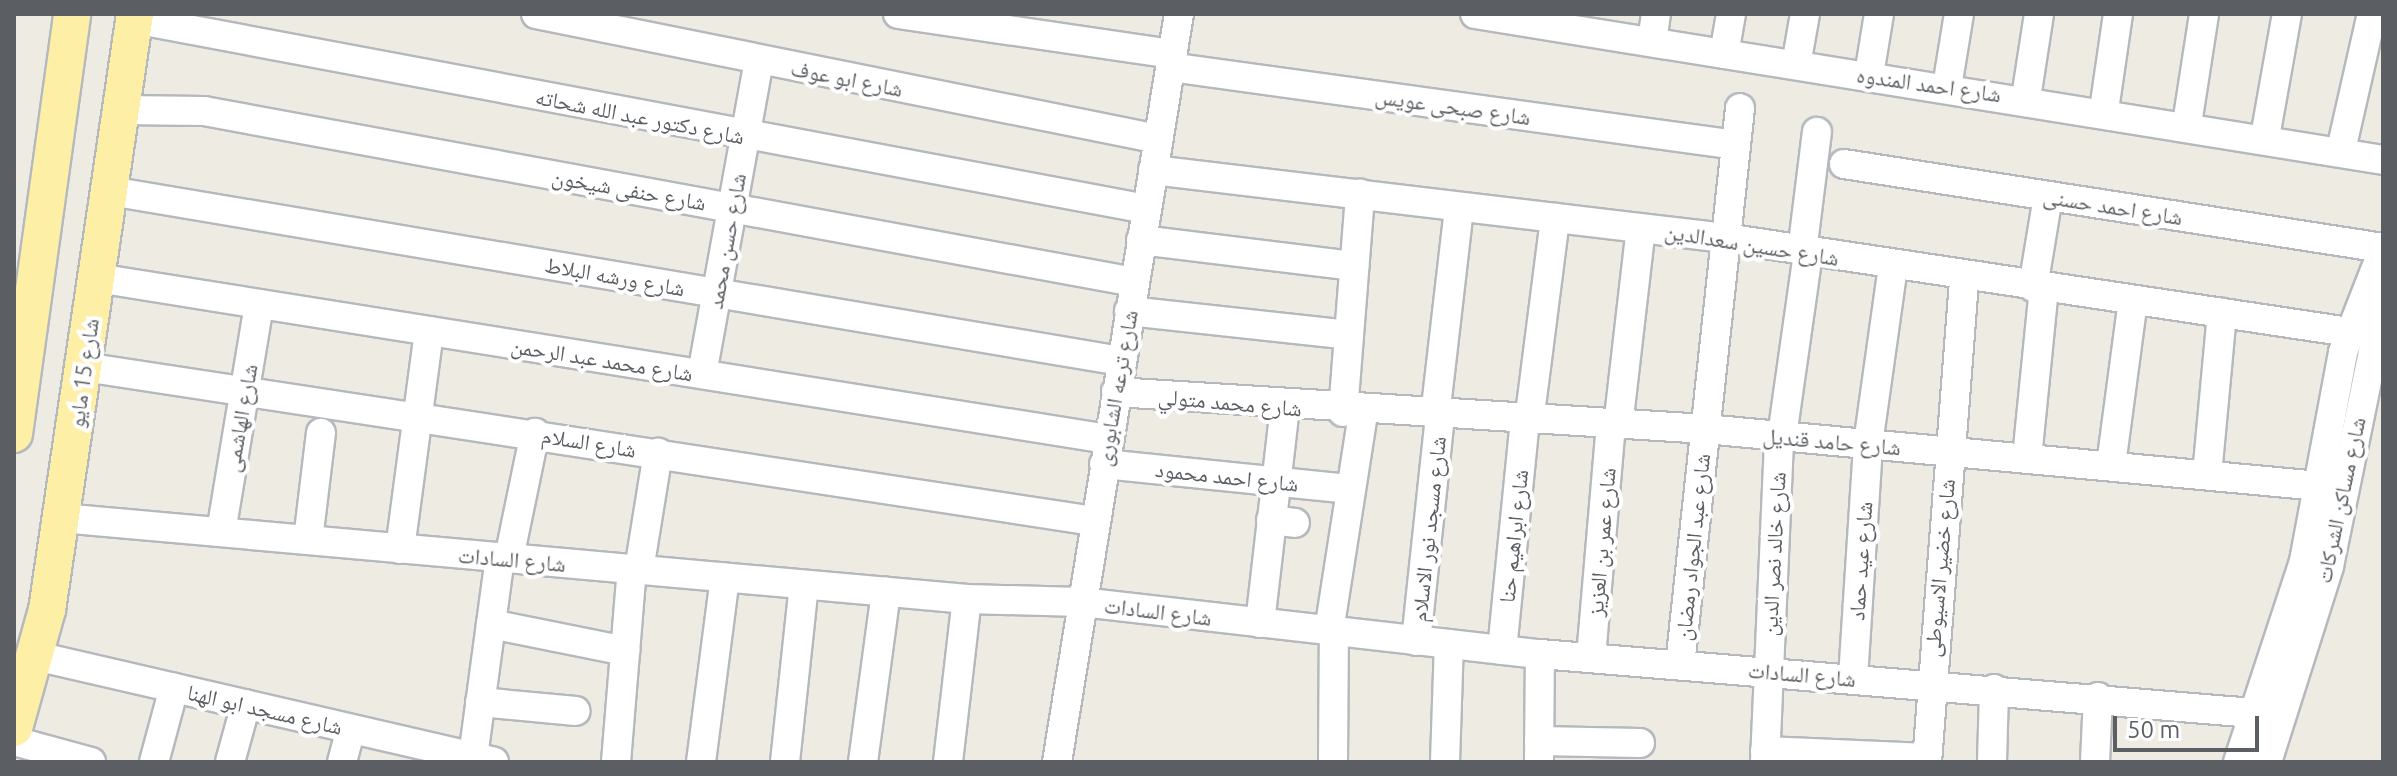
<!DOCTYPE html>
<html>
<head>
<meta charset="utf-8">
<style>
  body { margin:0 }
  #map { position:relative; width:2397px; height:776px; overflow:hidden; background:#eeebe3; font-family:Ubuntu,"Noto Naskh Arabic",sans-serif }
  div>[style] { position:absolute }
  .roads { filter:drop-shadow(2px 0 #b5b9bd) drop-shadow(-2px 0 #b5b9bd) drop-shadow(0 2px #b5b9bd) drop-shadow(0 -2px #b5b9bd) }
  .minor>* { height:28px; margin:-14px; padding:0 14px; transform-origin:14px; border-radius:14px; background:#fff }
  .major>* { height:36px; margin:-18px; padding:0 18px; transform-origin:18px; border-radius:18px; background:#feefa7 }
  span { translate:-50% -50%; white-space:nowrap; text-align:center; line-height:1.15; -webkit-text-stroke:8px #fff; paint-order:stroke }
  .street-label { font-size:22px; color:#5b5f63 }
  .frame { position:absolute; inset:0; border:16px solid #5b5f63; pointer-events:none }
  .scale { position:absolute; left:2113px; top:716px; width:146px; height:36px; box-sizing:border-box; border:4px solid #5b5f63; border-top:0; padding-left:10px; font-size:24px; line-height:28px; white-space:nowrap; color:#5b5f63; -webkit-text-stroke:6px #fff; paint-order:stroke }
</style>
</head>
<body>
<div id="map">
  <div class="roads">
    <div class="minor">
      <i style="left:536px;top:14px;width:634px;rotate:11.36deg"></i>
      <i style="left:898px;top:14px;width:277px;rotate:8.3deg"></i>
      <i style="left:1475px;top:14px;width:920px;rotate:9.13deg"></i>
      <i style="left:134px;top:19px;width:1030px;rotate:10.63deg"></i>
      <i style="left:1652px;top:42px;width:28px;rotate:-82deg"></i>
      <i style="left:1724px;top:54px;width:41px;rotate:-80.1deg"></i>
      <i style="left:1796px;top:65px;width:52px;rotate:-80deg"></i>
      <i style="left:1170px;top:67px;width:571px;rotate:7.85deg"></i>
      <i style="left:1869px;top:75px;width:62px;rotate:-80.7deg"></i>
      <i style="left:1947px;top:87px;width:74px;rotate:-80.7deg"></i>
      <i style="left:2026px;top:98px;width:85px;rotate:-81.2deg"></i>
      <i style="left:122px;top:110px;width:82px;rotate:0.7deg"></i>
      <i style="left:204px;top:111px;width:946px;rotate:10.42deg"></i>
      <i style="left:2104px;top:110px;width:97px;rotate:-81.7deg"></i>
      <i style="left:2187px;top:124px;width:111px;rotate:-81.2deg"></i>
      <i style="left:2265px;top:137px;width:125px;rotate:-79.9deg"></i>
      <i style="left:2341px;top:150px;width:139px;rotate:-77.2deg"></i>
      <i style="left:1844px;top:164px;width:546px;rotate:8.86deg"></i>
      <i style="left:1153px;top:170px;width:576px;rotate:6.78deg"></i>
      <i style="left:1725px;top:238px;width:631px;rotate:8.57deg"></i>
      <i style="left:110px;top:191px;width:1025px;rotate:9.55deg"></i>
      <i style="left:1141px;top:240px;width:215px;rotate:7deg"></i>
      <i style="left:1802px;top:252px;width:121px;rotate:-82.9deg"></i>
      <i style="left:97px;top:278px;width:1024px;rotate:9.05deg"></i>
      <i style="left:2033px;top:287px;width:92px;rotate:-80.6deg"></i>
      <i style="left:1129px;top:311px;width:221px;rotate:6.2deg"></i>
      <i style="left:84px;top:367px;width:1022px;rotate:8.67deg"></i>
      <i style="left:702px;top:374px;width:318px;rotate:-79.7deg"></i>
      <i style="left:1116px;top:392px;width:590px;rotate:3.59deg"></i>
      <i style="left:1705px;top:429px;width:618px;rotate:5.3deg"></i>
      <i style="left:1343px;top:412px;width:219px;rotate:-85.5deg"></i>
      <i style="left:1435px;top:416px;width:210px;rotate:-83.4deg"></i>
      <i style="left:1529px;top:422px;width:206px;rotate:-82.7deg"></i>
      <i style="left:1618px;top:426px;width:199px;rotate:-83.4deg"></i>
      <i style="left:1782px;top:436px;width:185px;rotate:-81.9deg"></i>
      <i style="left:2027px;top:458px;width:170px;rotate:-84.3deg"></i>
      <i style="left:1104px;top:464px;width:248px;rotate:5.8deg"></i>
      <i style="left:2111px;top:465px;width:165px;rotate:-82.4deg"></i>
      <i style="left:2207px;top:475px;width:163px;rotate:-84.7deg"></i>
      <i style="left:61px;top:518px;width:910px;rotate:5.11deg"></i>
      <i style="left:967px;top:599px;width:114px;rotate:1.5deg"></i>
      <i style="left:1081px;top:602px;width:462px;rotate:6.5deg"></i>
      <i style="left:1540px;top:654px;width:715px;rotate:4.73deg"></i>
      <i style="left:1271px;top:520px;width:24px;rotate:7deg"></i>
      <i style="left:221px;top:532px;width:231px;rotate:-80.5deg"></i>
      <i style="left:308px;top:540px;width:108px;rotate:-83.1deg"></i>
      <i style="left:400px;top:549px;width:220px;rotate:-82.4deg"></i>
      <i style="left:509px;top:558px;width:128px;rotate:-78.3deg"></i>
      <i style="left:639px;top:570px;width:119px;rotate:-80.8deg"></i>
      <i style="left:1260px;top:623px;width:218px;rotate:-83.4deg"></i>
      <i style="left:491px;top:624px;width:137px;rotate:11.4deg"></i>
      <i style="left:1329px;top:631px;width:221px;rotate:-81.1deg"></i>
      <i style="left:1416px;top:641px;width:225px;rotate:-83.9deg"></i>
      <i style="left:1502px;top:650px;width:230px;rotate:-84.3deg"></i>
      <i style="left:36px;top:656px;width:470px;rotate:13deg"></i>
      <i style="left:1591px;top:657px;width:232px;rotate:-85.1deg"></i>
      <i style="left:1680px;top:665px;width:560px;rotate:-83.85deg"></i>
      <i style="left:1853px;top:678px;width:234px;rotate:-86.3deg"></i>
      <i style="left:1868px;top:444px;width:180px;rotate:-82deg"></i>
      <i style="left:480px;top:702px;width:96px;rotate:5.4deg"></i>
      <i style="left:14px;top:741px;width:80px;rotate:15.3deg"></i>
      <i style="left:1539px;top:741px;width:101px;rotate:1.1deg"></i>
      <i style="left:1765px;top:751px;width:162px;rotate:2.5deg"></i>
      <i style="left:473px;top:757px;width:202px;rotate:-82.3deg"></i>
      <i style="left:154px;top:762px;width:77px;rotate:-74.9deg"></i>
      <i style="left:230px;top:762px;width:60px;rotate:-74.6deg"></i>
      <i style="left:342px;top:762px;width:34px;rotate:-75deg"></i>
      <i style="left:616px;top:762px;width:194px;rotate:-85.3deg"></i>
      <i style="left:701px;top:762px;width:186px;rotate:-82.6deg"></i>
      <i style="left:785px;top:762px;width:178px;rotate:-83.9deg"></i>
      <i style="left:863px;top:762px;width:172px;rotate:-82.3deg"></i>
      <i style="left:948px;top:762px;width:164px;rotate:-83.4deg"></i>
      <i style="left:1057px;top:762px;width:758px;rotate:-80.74deg"></i>
      <i style="left:1333px;top:762px;width:130px;rotate:-89.6deg"></i>
      <i style="left:1445px;top:762px;width:118px;rotate:-88.1deg"></i>
      <i style="left:1539px;top:762px;width:108px;rotate:-89.5deg"></i>
      <i style="left:1765px;top:762px;width:326px;rotate:-87.5deg"></i>
      <i style="left:1927px;top:762px;width:486px;rotate:-85.6deg"></i>
      <i style="left:1992px;top:762px;width:73px;rotate:-88.4deg"></i>
      <i style="left:2095px;top:762px;width:65px;rotate:-87.4deg"></i>
      <i style="left:2238px;top:762px;width:212px;rotate:-71.8deg"></i>
      <i style="left:2304px;top:561px;width:213px;rotate:-79.4deg"></i>
      <i style="left:2343px;top:352px;width:110px;rotate:-68.6deg"></i>
      <i style="left:2267px;top:762px;width:206px;rotate:-72.4deg"></i>
      <i style="left:2329px;top:566px;width:268px;rotate:-78.4deg"></i>
    </div>
    <div class="major">
      <i style="left:14px;top:434px;width:424px;rotate:-82.1deg"></i>
      <i style="left:14px;top:728px;width:123px;rotate:-74.4deg"></i>
      <i style="left:47px;top:610px;width:602px;rotate:-81.6deg"></i>
    </div>
  </div>
  <div class="street-label">
    <span style="left:847px;top:78px;rotate:11deg">شارع ابو عوف</span>
    <span style="left:1929px;top:84px;rotate:8deg">شارع احمد المندوه</span>
    <span style="left:1453px;top:106px;rotate:8deg">شارع صبحى عويس</span>
    <span style="left:640px;top:116px;rotate:11deg">شارع دكتور عبد الله شحاته</span>
    <span style="left:629px;top:189px;rotate:10deg">شارع حنفى شيخون</span>
    <span style="left:2113px;top:206px;rotate:9deg">شارع احمد حسنى</span>
    <span style="left:726px;top:241px;rotate:-80deg">شارع حسن محمد</span>
    <span style="left:1752px;top:244px;rotate:9deg">شارع حسين سعدالدين</span>
    <span style="left:615px;top:276px;rotate:10deg">شارع ورشه البلاط</span>
    <span style="left:602px;top:359px;rotate:9deg">شارع محمد عبد الرحمن</span>
    <span style="left:83px;top:373px;rotate:-82deg">شارع 15 مايو</span>
    <span style="left:1116px;top:388px;rotate:-80deg">شارع ترعه الشابورى</span>
    <span style="left:1230px;top:402px;rotate:5deg">شارع محمد متولي</span>
    <span style="left:240px;top:418px;rotate:-80deg">شارع الهاشمى</span>
    <span style="left:1832px;top:441px;rotate:5deg">شارع حامد قنديل</span>
    <span style="left:589px;top:442px;rotate:9deg">شارع السلام</span>
    <span style="left:1227px;top:476px;rotate:6deg">شارع احمد محمود</span>
    <span style="left:2340px;top:500px;rotate:-78deg">شارع مساكن الشركات</span>
    <span style="left:1428px;top:529px;rotate:-84deg">شارع مسجد نور الاسلام</span>
    <span style="left:1513px;top:536px;rotate:-84deg">شارع ابراهيم حنا</span>
    <span style="left:1601px;top:542px;rotate:-85deg">شارع عمر بن العزيز</span>
    <span style="left:1692px;top:547px;rotate:-84deg">شارع عبد الجواد رمضان</span>
    <span style="left:1773px;top:554px;rotate:-87deg">شارع خالد نصر الدين</span>
    <span style="left:512px;top:559px;rotate:5deg">شارع السادات</span>
    <span style="left:1860px;top:561px;rotate:-86deg">شارع عيد حماد</span>
    <span style="left:1939px;top:568px;rotate:-85deg">شارع خضير الاسيوطى</span>
    <span style="left:1158px;top:611px;rotate:7deg">شارع السادات</span>
    <span style="left:1802px;top:674px;rotate:5deg">شارع السادات</span>
    <span style="left:265px;top:709px;rotate:13deg">شارع مسجد ابو الهنا</span>
  </div>
  <div class="frame"></div>
  <div class="scale">50 m</div>
</div>
</body>
</html>
